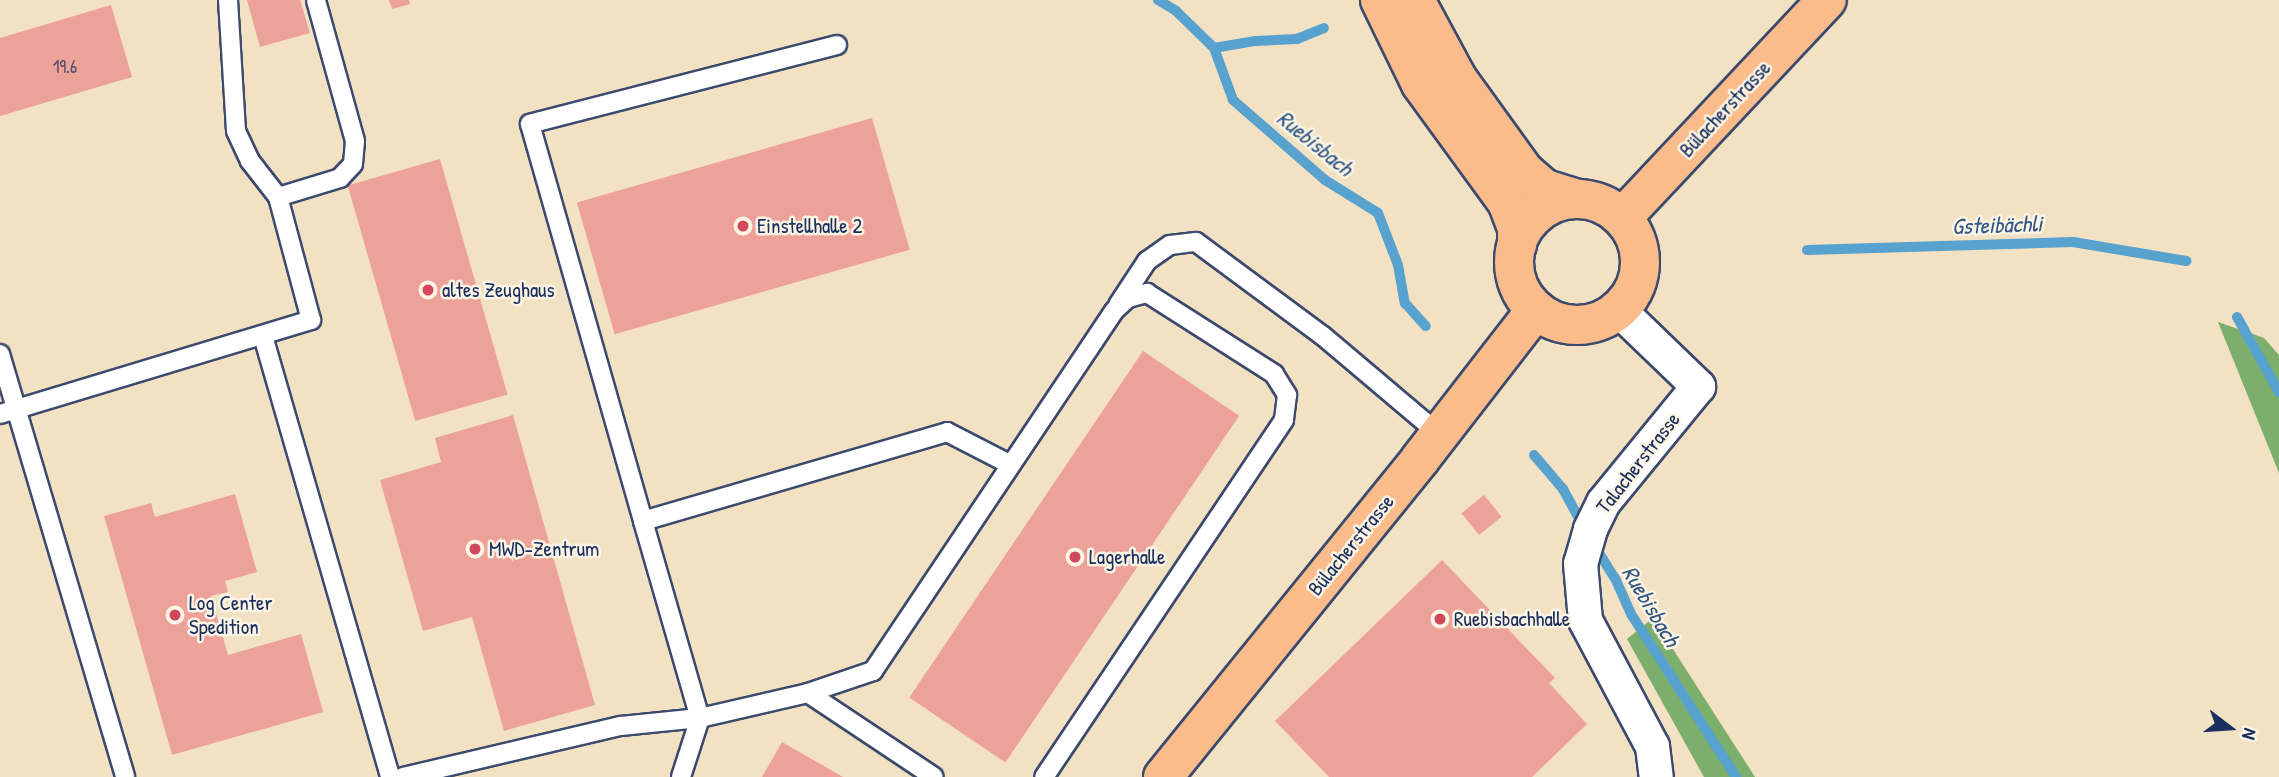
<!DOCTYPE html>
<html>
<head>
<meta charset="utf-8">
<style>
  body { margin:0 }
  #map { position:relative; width:2279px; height:777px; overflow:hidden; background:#f3e1c4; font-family:"Patrick Hand",sans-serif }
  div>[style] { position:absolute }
  .forest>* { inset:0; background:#7baf6b }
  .stream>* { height:10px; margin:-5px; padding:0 5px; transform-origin:5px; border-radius:5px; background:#58a2cf }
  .building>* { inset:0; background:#eda299; transform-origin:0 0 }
  .roads { filter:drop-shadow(2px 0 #3b4a6d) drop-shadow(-2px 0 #3b4a6d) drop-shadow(0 2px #3b4a6d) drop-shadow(0 -2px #3b4a6d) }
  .lane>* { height:18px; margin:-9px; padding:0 9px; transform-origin:9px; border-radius:9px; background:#fff }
  .street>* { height:33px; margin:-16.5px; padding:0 16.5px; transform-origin:16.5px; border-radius:16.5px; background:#fff }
  .primary>* { height:38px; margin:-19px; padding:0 19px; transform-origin:19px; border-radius:19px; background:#f9bc8a }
  .primary>.ring { margin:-19px; padding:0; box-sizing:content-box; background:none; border:38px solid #f9bc8a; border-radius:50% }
  .highway>* { height:38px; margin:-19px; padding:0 19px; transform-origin:19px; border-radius:19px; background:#f9bc8a }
  .dots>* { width:19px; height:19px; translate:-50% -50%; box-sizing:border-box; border:4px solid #fcf5e5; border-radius:50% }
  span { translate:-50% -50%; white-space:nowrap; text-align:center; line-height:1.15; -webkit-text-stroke:5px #fcf5e5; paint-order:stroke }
  .number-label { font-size:18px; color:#504c6d }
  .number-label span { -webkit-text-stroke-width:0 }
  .street-label { font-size:21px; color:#1b2f5e }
  .poi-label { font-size:21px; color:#1b2f5e }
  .left { translate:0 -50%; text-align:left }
  .water-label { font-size:23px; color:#305786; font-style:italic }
  .north { position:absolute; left:2195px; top:693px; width:70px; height:70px; -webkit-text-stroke:5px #fcf5e5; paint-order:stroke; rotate:107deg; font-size:19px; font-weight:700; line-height:28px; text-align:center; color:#1b2f5e }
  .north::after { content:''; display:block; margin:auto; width:24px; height:32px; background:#1b2f5e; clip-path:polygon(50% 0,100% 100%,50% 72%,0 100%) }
</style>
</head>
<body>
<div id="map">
  <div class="forest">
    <i style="clip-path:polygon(2218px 322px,2264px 338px,2279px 355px,2279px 473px)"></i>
    <i style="clip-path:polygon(1653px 618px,1755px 777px,1704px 777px,1627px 639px)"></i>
  </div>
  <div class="stream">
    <i style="left:1158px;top:0;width:21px;rotate:31deg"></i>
    <i style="left:1176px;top:11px;width:53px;rotate:44.2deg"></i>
    <i style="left:1214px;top:48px;width:55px;rotate:69.9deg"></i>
    <i style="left:1233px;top:100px;width:122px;rotate:41deg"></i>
    <i style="left:1325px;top:180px;width:62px;rotate:31.9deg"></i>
    <i style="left:1378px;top:213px;width:56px;rotate:69deg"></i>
    <i style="left:1398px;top:265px;width:39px;rotate:80deg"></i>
    <i style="left:1405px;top:303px;width:31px;rotate:48deg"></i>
    <i style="left:1214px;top:48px;width:42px;rotate:-9.7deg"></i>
    <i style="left:1255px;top:41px;width:42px;rotate:-2.7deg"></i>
    <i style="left:1297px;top:39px;width:29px;rotate:-22deg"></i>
    <i style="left:1807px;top:250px;width:266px;rotate:-1.7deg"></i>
    <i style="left:2073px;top:242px;width:115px;rotate:9.5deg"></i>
    <i style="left:2237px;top:317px;width:86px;rotate:60.8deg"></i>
    <i style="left:1534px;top:455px;width:45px;rotate:49.5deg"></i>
    <i style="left:1563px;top:489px;width:42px;rotate:61.6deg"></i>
    <i style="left:1594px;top:545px;width:39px;rotate:58deg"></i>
    <i style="left:1615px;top:578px;width:39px;rotate:66deg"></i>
    <i style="left:1631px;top:614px;width:194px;rotate:57.2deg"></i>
  </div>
  <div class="building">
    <i style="clip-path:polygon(247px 0,300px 0,310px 33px,260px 47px)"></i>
    <i style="clip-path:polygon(389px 0,409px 0,410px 4px,392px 9px)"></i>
    <i style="clip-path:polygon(111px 5px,132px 77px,0 116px,0 38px)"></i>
    <i style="left:872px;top:118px;width:137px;height:307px;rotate:74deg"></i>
    <i style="left:440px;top:159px;width:245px;height:96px;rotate:74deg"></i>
    <i style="left:1143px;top:351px;width:116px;height:418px;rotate:34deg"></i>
    <i style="clip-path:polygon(513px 415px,595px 705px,504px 731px,472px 617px,423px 631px,380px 480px,441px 462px,435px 438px)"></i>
    <i style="clip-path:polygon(235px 494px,257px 572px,225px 581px,228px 592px,211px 596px,228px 655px,301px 634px,323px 712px,172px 755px,104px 516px,151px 503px,155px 517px)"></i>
    <i style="left:1484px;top:495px;width:28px;height:29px;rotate:51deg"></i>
    <i style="clip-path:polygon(1442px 560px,1555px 678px,1549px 683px,1587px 724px,1532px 777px,1329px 777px,1275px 721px)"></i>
    <i style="clip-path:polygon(782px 742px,843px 777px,762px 777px)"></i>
  </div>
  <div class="roads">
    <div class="lane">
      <i style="left:228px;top:0;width:131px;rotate:86.5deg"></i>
      <i style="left:236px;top:131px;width:33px;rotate:65deg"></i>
      <i style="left:250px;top:161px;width:46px;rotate:52.1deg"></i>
      <i style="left:278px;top:197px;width:65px;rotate:-17deg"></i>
      <i style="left:340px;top:178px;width:19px;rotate:-47deg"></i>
      <i style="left:353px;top:164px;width:23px;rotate:-85deg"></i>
      <i style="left:355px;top:141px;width:146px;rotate:-105.5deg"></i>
      <i style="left:837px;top:45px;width:317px;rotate:165.6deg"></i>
      <i style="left:530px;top:124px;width:413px;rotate:74.1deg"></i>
      <i style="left:643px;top:521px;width:317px;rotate:-16.3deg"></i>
      <i style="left:947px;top:432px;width:70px;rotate:27.3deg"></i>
      <i style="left:1118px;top:305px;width:53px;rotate:-56.6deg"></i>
      <i style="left:1147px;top:261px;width:28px;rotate:-35deg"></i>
      <i style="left:1170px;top:245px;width:26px;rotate:-7deg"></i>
      <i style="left:1196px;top:242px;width:158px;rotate:36.5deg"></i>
      <i style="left:1323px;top:336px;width:152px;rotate:40.2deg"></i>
      <i style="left:263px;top:336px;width:459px;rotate:73.9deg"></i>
      <i style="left:0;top:354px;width:441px;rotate:73.5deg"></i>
      <i style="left:0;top:414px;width:325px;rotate:-16.8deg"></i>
      <i style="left:311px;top:320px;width:127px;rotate:-105deg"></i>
      <i style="left:643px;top:521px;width:205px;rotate:73.9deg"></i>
      <i style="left:700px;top:718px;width:62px;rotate:107.9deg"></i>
      <i style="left:808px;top:693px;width:151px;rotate:33.7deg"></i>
      <i style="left:403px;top:777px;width:224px;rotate:-13.2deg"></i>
      <i style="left:621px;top:726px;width:79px;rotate:-5.8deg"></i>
      <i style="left:700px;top:718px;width:111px;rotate:-13deg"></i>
      <i style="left:808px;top:693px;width:69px;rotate:-18.7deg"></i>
      <i style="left:873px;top:671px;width:433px;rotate:-56.2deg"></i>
      <i style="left:1114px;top:311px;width:19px;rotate:-43deg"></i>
      <i style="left:1128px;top:298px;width:20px;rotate:-15deg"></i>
      <i style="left:1147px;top:293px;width:151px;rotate:32.5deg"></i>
      <i style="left:1274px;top:374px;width:25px;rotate:58deg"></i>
      <i style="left:1287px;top:395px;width:25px;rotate:97deg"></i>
      <i style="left:1284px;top:420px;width:430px;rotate:123.9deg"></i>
    </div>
    <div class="street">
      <i style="left:1619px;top:310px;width:110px;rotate:43.9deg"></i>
      <i style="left:1698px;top:386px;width:150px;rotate:129.3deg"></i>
      <i style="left:1603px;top:502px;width:30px;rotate:116deg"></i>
      <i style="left:1590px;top:529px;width:35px;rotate:106deg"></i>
      <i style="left:1580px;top:563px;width:57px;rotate:85deg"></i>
      <i style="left:1585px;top:620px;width:143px;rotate:62deg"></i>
      <i style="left:1652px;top:746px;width:31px;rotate:83deg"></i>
    </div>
    <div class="primary">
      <i class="ring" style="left:1514px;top:199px;width:88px;height:88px"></i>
      <i style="left:1622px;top:218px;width:299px;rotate:-46.8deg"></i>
      <i style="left:1163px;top:777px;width:410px;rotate:-51deg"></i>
      <i style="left:1421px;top:458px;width:187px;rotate:-52.2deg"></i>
    </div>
    <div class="highway">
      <i style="left:1380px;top:0;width:93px;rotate:64deg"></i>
      <i style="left:1421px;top:84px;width:146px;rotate:53.9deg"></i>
      <i style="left:1507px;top:202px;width:28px;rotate:69deg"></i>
      <i style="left:1517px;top:228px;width:17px;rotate:90deg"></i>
      <i style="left:1415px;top:0;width:89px;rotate:61.7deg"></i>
      <i style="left:1457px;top:78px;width:115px;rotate:54.2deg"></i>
      <i style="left:1524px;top:171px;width:28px;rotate:41deg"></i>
      <i style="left:1545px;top:189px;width:34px;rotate:17deg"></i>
    </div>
  </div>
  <div class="dots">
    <i style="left:743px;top:226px;background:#d1495b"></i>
    <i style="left:428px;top:290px;background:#d1495b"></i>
    <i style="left:475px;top:549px;background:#d1495b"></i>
    <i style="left:1075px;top:557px;background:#d1495b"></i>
    <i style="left:175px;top:615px;background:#d1495b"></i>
    <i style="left:1440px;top:619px;background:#d1495b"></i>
  </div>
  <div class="number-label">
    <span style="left:65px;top:67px">19.6</span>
  </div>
  <div class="street-label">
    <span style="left:1725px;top:109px;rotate:-47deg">Bülacherstrasse</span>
    <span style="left:1638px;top:463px;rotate:-52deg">Talacherstrasse</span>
    <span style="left:1351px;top:545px;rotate:-51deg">Bülacherstrasse</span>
  </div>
  <div class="poi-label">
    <span class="left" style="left:757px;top:226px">Einstellhalle 2</span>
    <span class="left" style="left:442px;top:290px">altes Zeughaus</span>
    <span class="left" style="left:489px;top:549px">MWD-Zentrum</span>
    <span class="left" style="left:1089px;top:557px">Lagerhalle</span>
    <span class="left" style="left:189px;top:615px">Log Center<br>Spedition</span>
    <span class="left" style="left:1454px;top:619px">Ruebisbachhalle</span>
  </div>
  <div class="water-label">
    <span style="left:1315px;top:143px;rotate:39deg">Ruebisbach</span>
    <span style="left:1997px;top:225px;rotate:-2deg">Gsteibächli</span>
    <span style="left:1651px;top:606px;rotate:59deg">Ruebisbach</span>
  </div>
  <div class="north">N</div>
</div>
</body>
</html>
